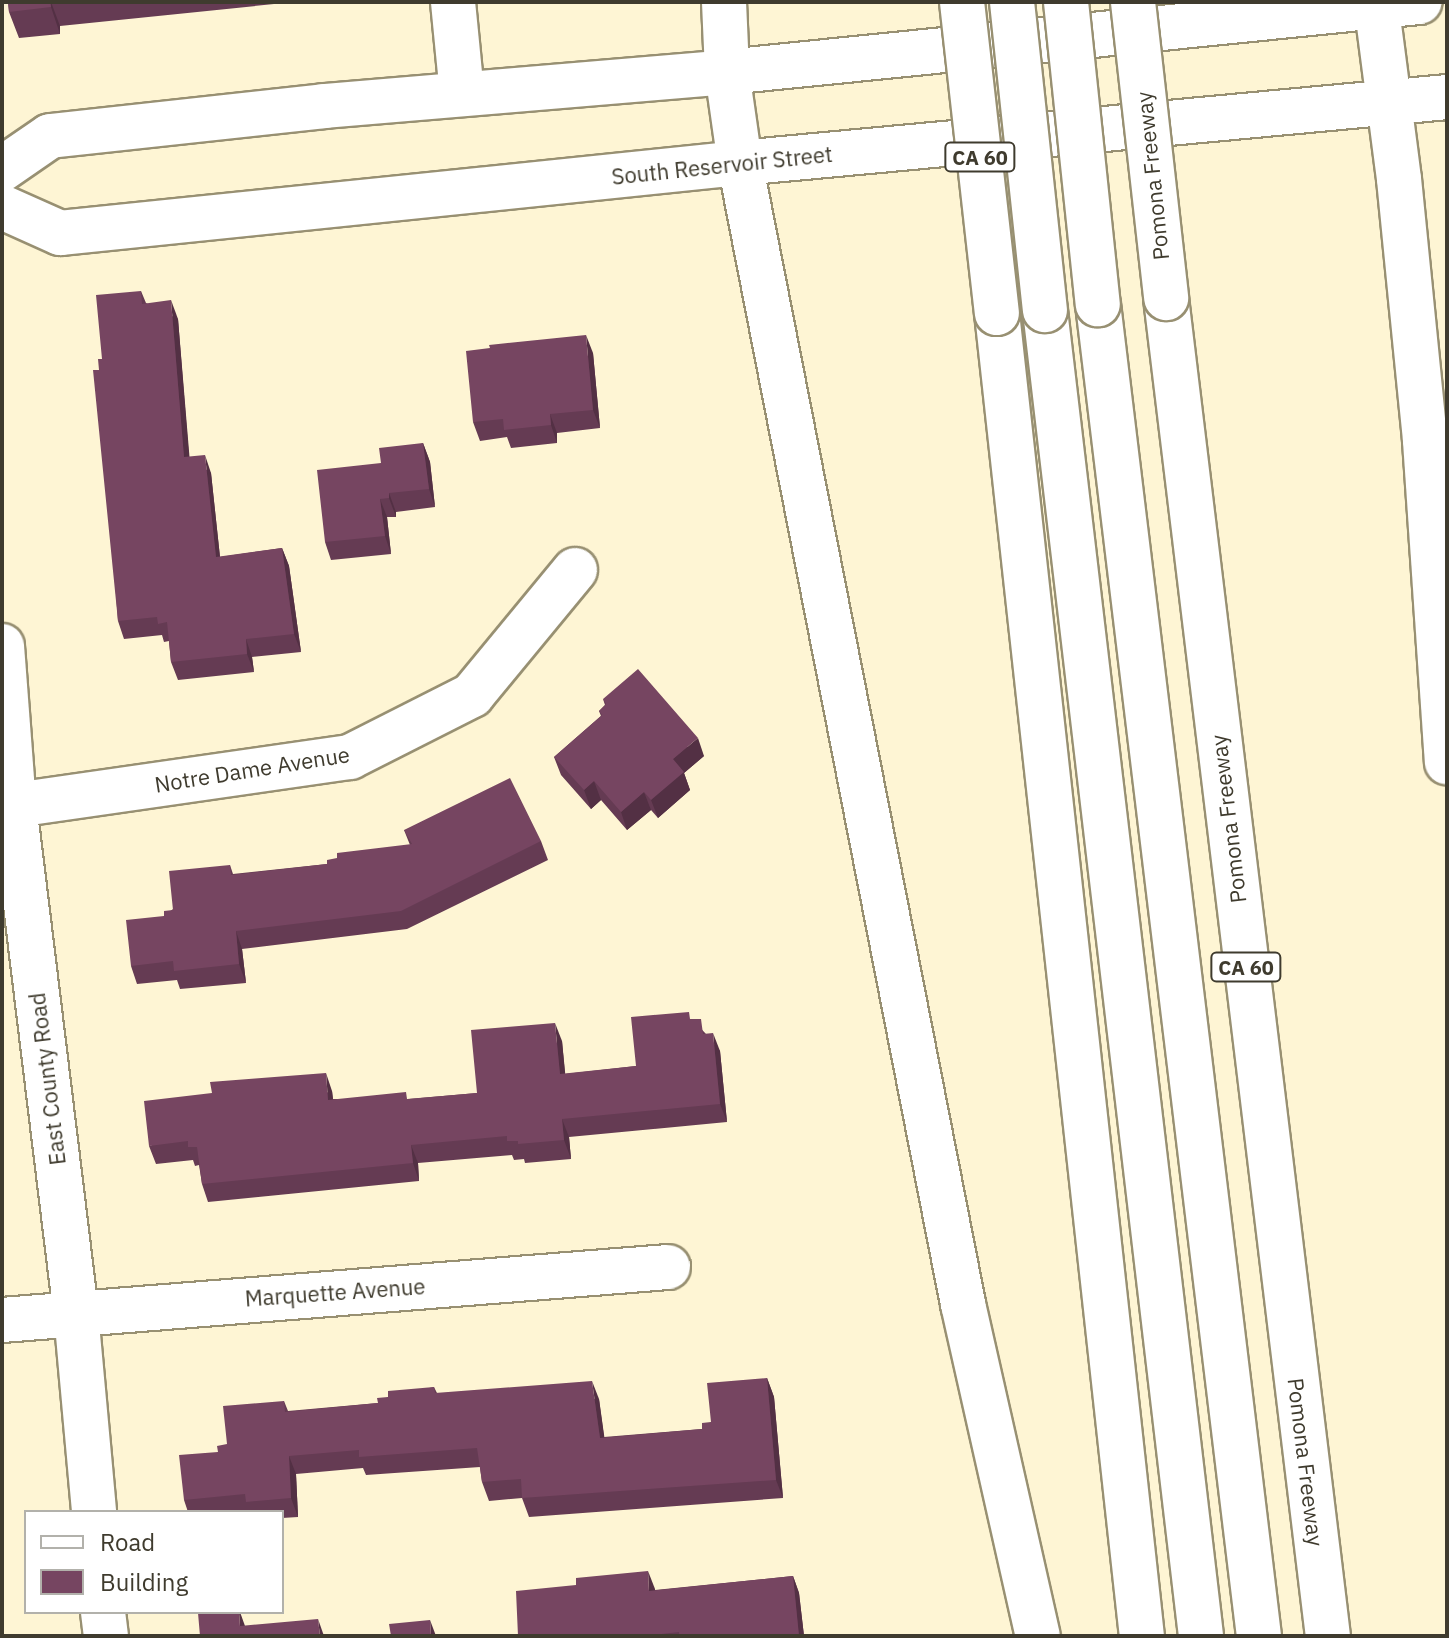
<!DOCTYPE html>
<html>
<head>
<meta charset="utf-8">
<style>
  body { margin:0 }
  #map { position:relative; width:1449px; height:1638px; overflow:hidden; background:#fef5d4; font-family:"IBM Plex Sans",sans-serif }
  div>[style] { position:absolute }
  .roads { filter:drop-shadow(2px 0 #989072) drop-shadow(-2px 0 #989072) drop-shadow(0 2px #989072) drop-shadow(0 -2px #989072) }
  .minor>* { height:44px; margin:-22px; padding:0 22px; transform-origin:22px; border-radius:22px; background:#fff }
  .major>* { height:44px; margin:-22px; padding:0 22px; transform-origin:22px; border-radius:22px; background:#fff }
  .highway>* { height:44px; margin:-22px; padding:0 22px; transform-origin:22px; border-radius:22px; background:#fff }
  .bridges { filter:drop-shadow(2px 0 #989072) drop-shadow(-2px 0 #989072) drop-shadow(0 2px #989072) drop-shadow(0 -2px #989072) }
  .highway-bridge>* { height:44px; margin:-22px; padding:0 22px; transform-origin:22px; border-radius:22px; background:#fff }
  .wall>* { inset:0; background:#653b53 }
  .shaded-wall>* { inset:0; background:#533044 }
  .building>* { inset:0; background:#764561 }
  span { translate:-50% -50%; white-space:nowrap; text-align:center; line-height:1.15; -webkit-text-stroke:8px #fff; paint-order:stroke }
  .shield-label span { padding:2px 6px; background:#fff; border:2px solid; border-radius:6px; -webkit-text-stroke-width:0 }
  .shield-label { font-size:20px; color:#3f3b2e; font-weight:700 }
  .street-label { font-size:22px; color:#3f3b2e }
  .frame { position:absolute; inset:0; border:4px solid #3f3b2e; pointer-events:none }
  .legend { position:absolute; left:24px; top:1510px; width:260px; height:104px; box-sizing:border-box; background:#fff; border:2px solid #b2b1ab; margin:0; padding:10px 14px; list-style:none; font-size:24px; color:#3f3b2e }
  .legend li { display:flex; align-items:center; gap:16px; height:40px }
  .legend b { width:40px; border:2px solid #b2b1ab }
</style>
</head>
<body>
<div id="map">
  <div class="roads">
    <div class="minor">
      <i style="left:453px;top:2px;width:92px;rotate:84.4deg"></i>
      <i style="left:2px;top:646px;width:160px;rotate:85.7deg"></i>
      <i style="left:14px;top:806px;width:511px;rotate:83.03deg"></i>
      <i style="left:76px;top:1313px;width:200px;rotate:84.8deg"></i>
      <i style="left:2px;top:807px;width:352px;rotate:-8.2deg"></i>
      <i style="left:350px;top:757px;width:137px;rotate:-26.9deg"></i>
      <i style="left:472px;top:695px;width:162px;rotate:-50.5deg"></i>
      <i style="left:2px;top:1320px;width:668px;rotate:-4.55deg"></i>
      <i style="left:103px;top:1612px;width:24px;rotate:83deg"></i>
    </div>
    <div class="major">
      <i style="left:2px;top:169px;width:58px;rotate:-34.5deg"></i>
      <i style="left:50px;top:136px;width:276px;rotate:-6.2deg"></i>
      <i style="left:324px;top:106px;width:404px;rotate:-4.8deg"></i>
      <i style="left:727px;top:72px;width:696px;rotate:-5.78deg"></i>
      <i style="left:2px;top:207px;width:64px;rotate:24.1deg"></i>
      <i style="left:60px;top:233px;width:684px;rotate:-5.88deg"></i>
      <i style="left:740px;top:163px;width:710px;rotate:-5.33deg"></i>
    </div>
    <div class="highway">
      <i style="left:724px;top:2px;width:70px;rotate:87.5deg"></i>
      <i style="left:727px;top:72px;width:92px;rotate:81.9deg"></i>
      <i style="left:740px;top:163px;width:1163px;rotate:78.94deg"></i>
      <i style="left:963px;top:1304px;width:340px;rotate:77.3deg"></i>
      <i style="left:1376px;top:2px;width:178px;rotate:82.6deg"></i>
      <i style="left:1399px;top:179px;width:263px;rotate:84.3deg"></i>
      <i style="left:1425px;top:441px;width:322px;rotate:86.1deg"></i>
      <i style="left:1166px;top:298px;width:1348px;rotate:83.1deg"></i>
      <i style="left:1098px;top:304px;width:1342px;rotate:83.11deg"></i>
      <i style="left:1045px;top:310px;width:1335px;rotate:83.29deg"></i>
      <i style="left:997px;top:313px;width:1331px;rotate:83.75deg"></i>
    </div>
  </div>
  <div class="bridges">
    <div class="highway-bridge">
      <i style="left:962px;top:2px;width:313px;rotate:83.6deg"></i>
      <i style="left:1012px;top:2px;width:310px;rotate:83.9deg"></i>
      <i style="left:1066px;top:2px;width:304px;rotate:84deg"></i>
      <i style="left:1133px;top:2px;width:298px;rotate:83.6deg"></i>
    </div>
  </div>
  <div class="wall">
    <i style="clip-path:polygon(8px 2px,294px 2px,60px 26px,60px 34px,19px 38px,9px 12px)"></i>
    <i style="clip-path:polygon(141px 291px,146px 303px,178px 319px,189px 457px,211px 473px,220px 557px,282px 548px,289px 566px,301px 652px,252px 657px,254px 672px,178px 680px,171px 662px,169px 641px,164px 642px,162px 635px,124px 639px,118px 621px,99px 370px,102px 359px)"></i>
    <i style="clip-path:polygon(593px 353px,600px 428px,557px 433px,557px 443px,511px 448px,507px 437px,480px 441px,473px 422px)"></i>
    <i style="clip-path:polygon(423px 443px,430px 462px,435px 507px,396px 512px,396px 517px,387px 517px,391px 554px,331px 560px,325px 542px,381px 463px)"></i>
    <i style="clip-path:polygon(603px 699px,704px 756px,684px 773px,690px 790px,658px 818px,651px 810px,627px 830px,601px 800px,591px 809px,561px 775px,554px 757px,601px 716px,599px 711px,605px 705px)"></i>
    <i style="clip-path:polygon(404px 830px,541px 841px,548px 860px,407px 929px,242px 949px,246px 983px,180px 989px,177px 980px,137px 984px,131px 966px,164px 916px,230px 865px,233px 874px,327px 864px,410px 845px)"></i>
    <i style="clip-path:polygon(692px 1019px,706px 1034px,720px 1051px,727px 1122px,569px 1137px,571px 1159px,525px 1163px,524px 1159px,514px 1160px,512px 1155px,418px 1163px,419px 1181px,208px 1202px,202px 1184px,199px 1165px,195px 1166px,193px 1160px,156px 1164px,149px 1146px,332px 1091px,333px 1099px,409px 1099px,477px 1093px,562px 1041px,565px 1074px,636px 1066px)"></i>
    <i style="clip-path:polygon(767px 1378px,774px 1397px,783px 1498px,529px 1517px,522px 1498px,489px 1501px,482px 1482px,480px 1467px,366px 1475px,363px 1468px,296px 1474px,298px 1517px,282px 1518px,282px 1512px,188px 1512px,184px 1500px,218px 1452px,284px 1401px,288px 1411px,378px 1403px,388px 1397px,434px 1387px,437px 1393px,599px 1399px,604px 1437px,702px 1429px)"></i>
    <i style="clip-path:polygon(793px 1576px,799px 1593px,804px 1636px,518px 1636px,655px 1589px,655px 1590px)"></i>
  </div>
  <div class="shaded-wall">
    <i style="clip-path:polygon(51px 2px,60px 26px,60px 34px,51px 7px)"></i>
    <i style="clip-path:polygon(171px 300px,178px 319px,191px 475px,184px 457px)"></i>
    <i style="clip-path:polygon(586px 335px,593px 353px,600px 428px,593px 410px)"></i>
    <i style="clip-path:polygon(550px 414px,557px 433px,557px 443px,551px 425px)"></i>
    <i style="clip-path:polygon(423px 443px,430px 462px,435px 507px,429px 489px)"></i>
    <i style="clip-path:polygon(205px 455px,211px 473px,222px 576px,216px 557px)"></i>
    <i style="clip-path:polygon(389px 493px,396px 512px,396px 517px,389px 498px)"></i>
    <i style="clip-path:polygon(380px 499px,387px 517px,391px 554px,385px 536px)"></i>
    <i style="clip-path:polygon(282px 548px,289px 566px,301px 652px,294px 634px)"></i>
    <i style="clip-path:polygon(246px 639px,252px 657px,254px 672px,247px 654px)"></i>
    <i style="clip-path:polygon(698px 738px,704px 756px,684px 773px,690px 790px,658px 818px,651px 800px,673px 759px)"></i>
    <i style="clip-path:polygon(594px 781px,601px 800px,591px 809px,584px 790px)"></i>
    <i style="clip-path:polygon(644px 792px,651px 810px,627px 830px,621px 812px)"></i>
    <i style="clip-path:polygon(236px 931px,242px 949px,246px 983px,239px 964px)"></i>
    <i style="clip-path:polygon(555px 1023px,562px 1041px,567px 1092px,560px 1074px)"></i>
    <i style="clip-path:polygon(713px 1033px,720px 1051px,727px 1122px,720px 1104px)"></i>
    <i style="clip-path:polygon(326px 1073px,332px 1091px,335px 1118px,328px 1100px)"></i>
    <i style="clip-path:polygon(562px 1119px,569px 1137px,571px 1159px,564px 1140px)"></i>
    <i style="clip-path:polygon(411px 1145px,418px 1163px,419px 1181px,413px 1163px)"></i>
    <i style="clip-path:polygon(767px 1378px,774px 1397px,783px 1498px,776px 1480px)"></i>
    <i style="clip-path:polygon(592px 1381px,599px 1399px,607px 1456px,600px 1438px)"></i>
    <i style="clip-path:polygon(289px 1456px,296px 1474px,298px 1517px,291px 1498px)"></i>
    <i style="clip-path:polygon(648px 1571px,655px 1589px,656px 1609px,649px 1591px)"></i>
    <i style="clip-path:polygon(793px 1576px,799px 1593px,804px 1636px,799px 1636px)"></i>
    <i style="clip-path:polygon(239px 1612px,240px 1612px,245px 1626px,240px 1626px)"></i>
    <i style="clip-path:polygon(318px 1619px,324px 1636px,320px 1636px)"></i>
    <i style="clip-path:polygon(430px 1620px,436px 1636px,431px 1636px)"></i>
  </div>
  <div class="building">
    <i style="clip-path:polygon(8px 2px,50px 2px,51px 7px,9px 12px)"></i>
    <i style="clip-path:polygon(141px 291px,142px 304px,171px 300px,184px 457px,205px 455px,216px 557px,282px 548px,294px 634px,246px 639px,247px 654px,171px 662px,167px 622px,158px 624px,157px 617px,118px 621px,93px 370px,99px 370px,98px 359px,102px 359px,96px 295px)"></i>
    <i style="clip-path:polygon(586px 335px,593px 410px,550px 414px,551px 425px,504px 430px,503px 419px,473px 422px,466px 351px,490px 348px,489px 345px)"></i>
    <i style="clip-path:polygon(423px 443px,429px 489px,389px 493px,389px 498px,380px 499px,385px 536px,325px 542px,317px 470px,381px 463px,379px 448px)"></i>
    <i style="clip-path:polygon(638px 669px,698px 738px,673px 759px,684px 772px,651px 800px,644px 792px,621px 812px,594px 781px,584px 790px,554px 757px,602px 715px,599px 711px,606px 704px,603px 699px)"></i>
    <i style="clip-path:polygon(510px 778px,541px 841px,401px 911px,236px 931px,239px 964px,174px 971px,173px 961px,131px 966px,126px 920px,164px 916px,164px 911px,173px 910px,169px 871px,230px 865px,231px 875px,327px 864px,327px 860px,337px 858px,337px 853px,412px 844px,404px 830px)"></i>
    <i style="clip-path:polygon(689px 1012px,690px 1019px,701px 1019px,703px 1034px,713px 1033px,720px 1104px,562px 1119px,564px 1140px,518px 1144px,518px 1141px,507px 1141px,507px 1136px,411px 1145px,413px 1163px,202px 1184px,197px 1147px,188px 1147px,188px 1141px,149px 1146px,144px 1101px,212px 1093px,210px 1082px,326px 1073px,328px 1100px,406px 1092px,407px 1099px,477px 1093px,471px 1030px,555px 1023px,560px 1074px,636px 1066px,631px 1017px)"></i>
    <i style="clip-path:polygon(767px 1378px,776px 1480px,522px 1498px,521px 1479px,482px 1482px,477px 1448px,359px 1457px,359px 1450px,289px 1456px,291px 1498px,246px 1502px,245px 1494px,184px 1500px,179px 1455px,218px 1452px,217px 1446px,227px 1444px,223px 1406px,284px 1401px,285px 1412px,378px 1403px,377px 1398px,388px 1397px,388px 1391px,434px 1387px,435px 1393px,592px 1381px,600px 1438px,702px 1429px,702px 1423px,711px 1422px,707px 1383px)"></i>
    <i style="clip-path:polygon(648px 1571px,649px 1591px,793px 1576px,799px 1636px,679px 1636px,679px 1632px,644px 1636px,518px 1636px,516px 1591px,576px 1585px,576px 1578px)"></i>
    <i style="clip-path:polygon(239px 1612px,240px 1626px,318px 1619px,320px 1636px,200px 1636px,198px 1613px)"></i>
    <i style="clip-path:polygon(430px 1620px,431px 1636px,391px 1636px,389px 1624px)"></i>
  </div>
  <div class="shield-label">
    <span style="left:980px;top:157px">CA 60</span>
    <span style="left:1246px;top:967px">CA 60</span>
  </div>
  <div class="street-label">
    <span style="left:722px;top:165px;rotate:-6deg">South Reservoir Street</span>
    <span style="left:1152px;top:176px;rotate:-96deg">Pomona Freeway</span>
    <span style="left:252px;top:769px;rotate:-9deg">Notre Dame Avenue</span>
    <span style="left:1228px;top:819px;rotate:-97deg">Pomona Freeway</span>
    <span style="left:47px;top:1079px;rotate:-97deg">East County Road</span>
    <span style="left:335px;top:1292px;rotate:-4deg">Marquette Avenue</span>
    <span style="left:1306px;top:1462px;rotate:83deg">Pomona Freeway</span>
  </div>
  <div class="frame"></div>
  <ul class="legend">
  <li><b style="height:10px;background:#fff"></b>Road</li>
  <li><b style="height:22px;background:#764561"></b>Building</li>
  </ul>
</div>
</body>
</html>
